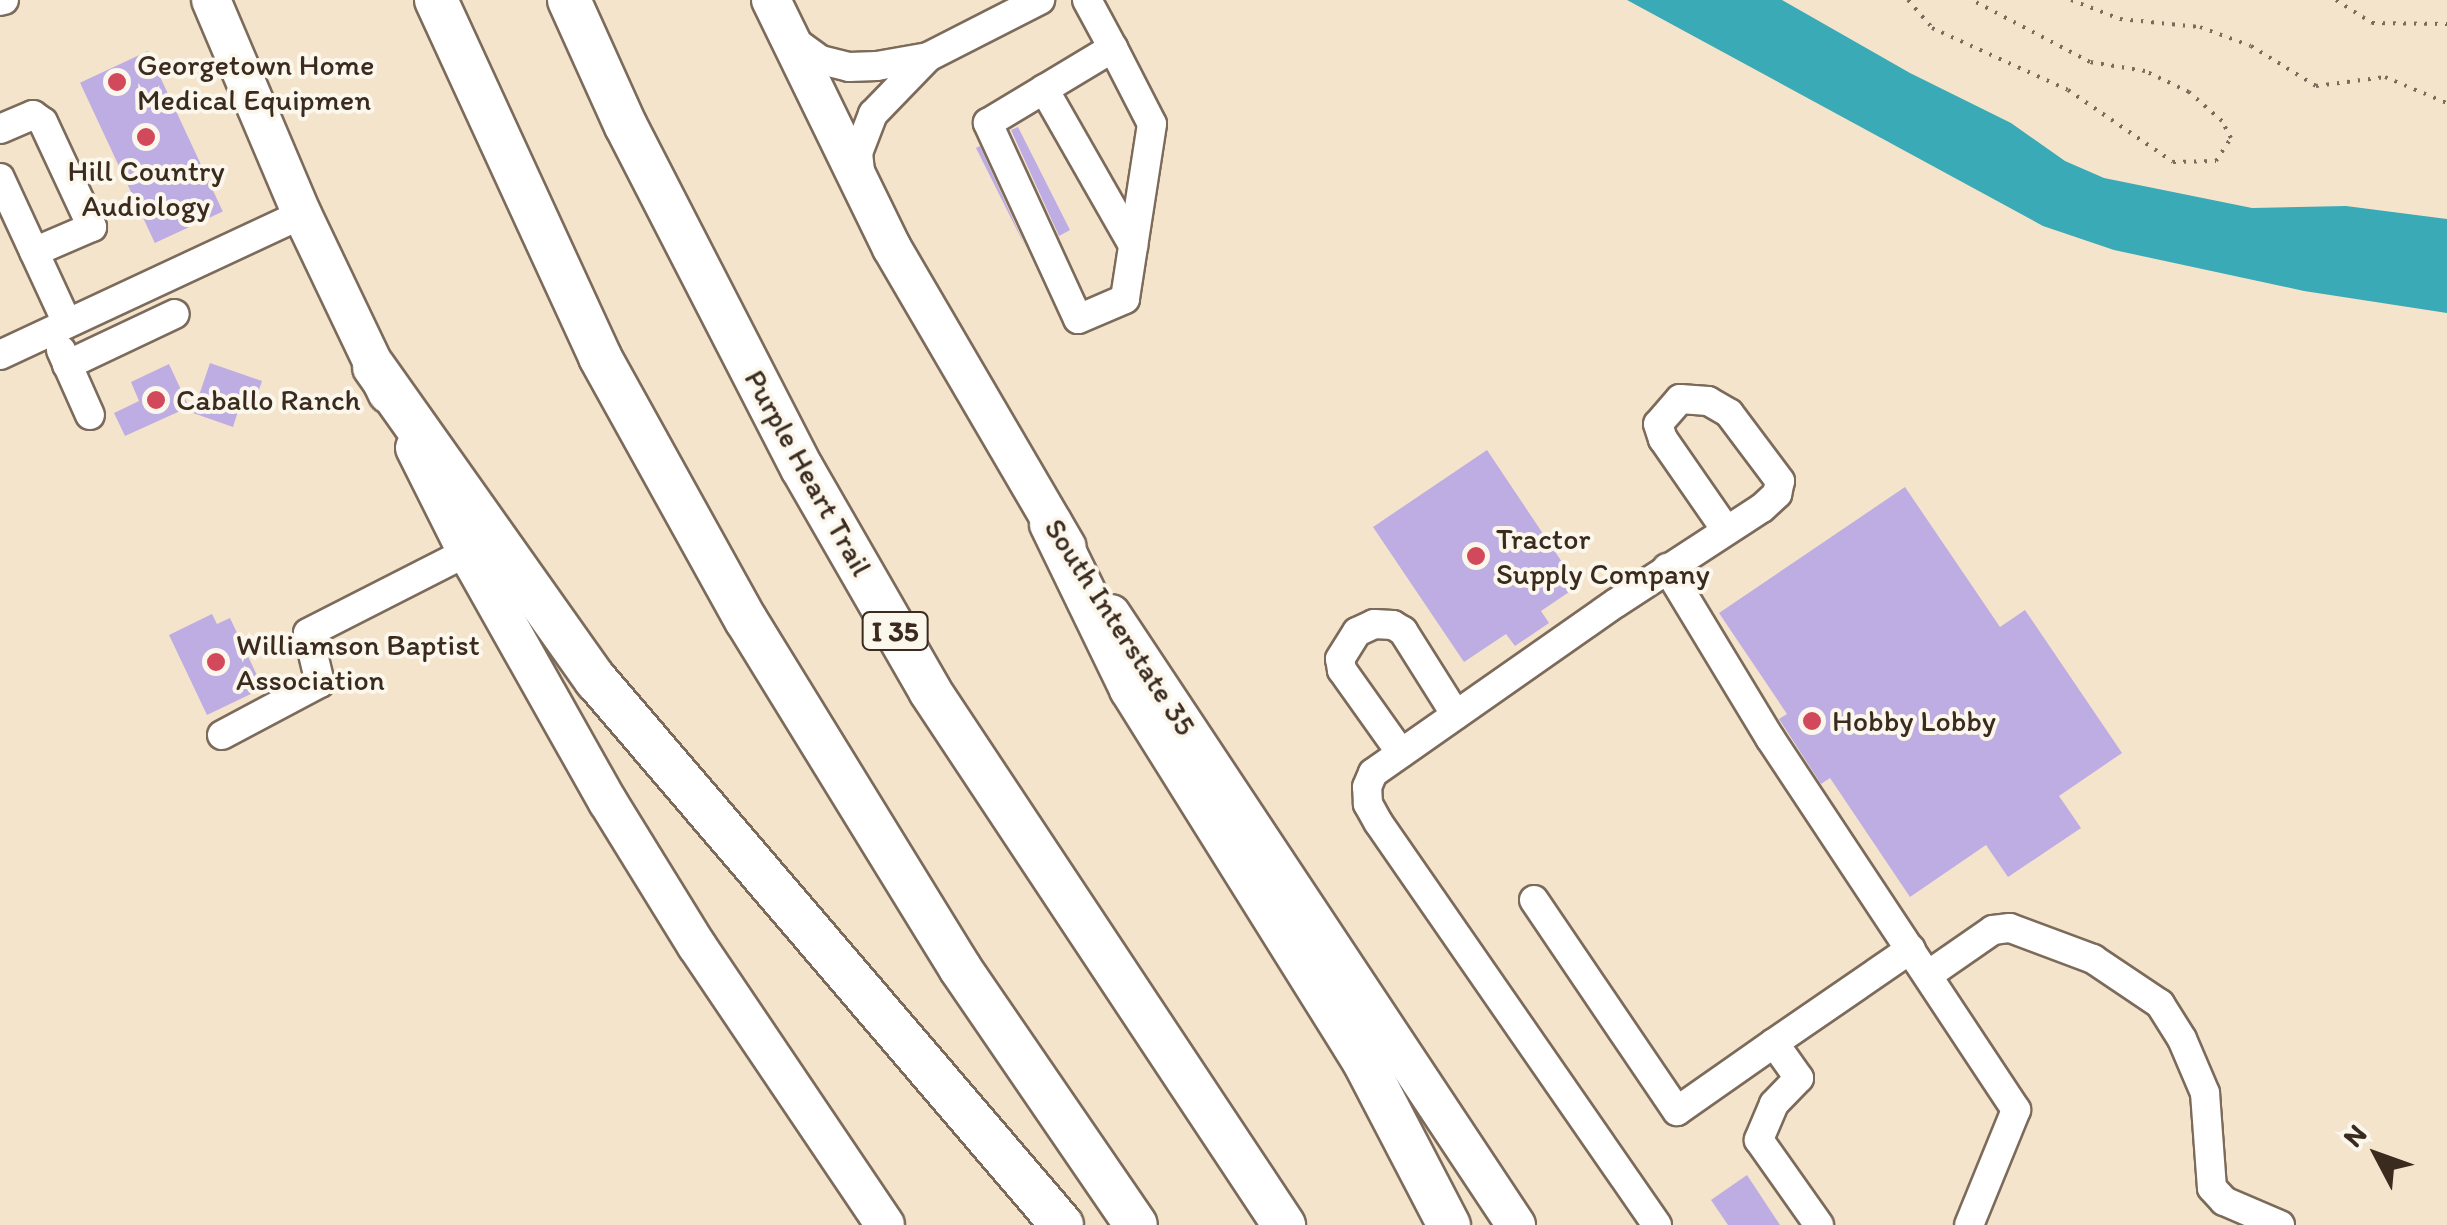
<!DOCTYPE html>
<html>
<head>
<meta charset="utf-8">
<style>
  body { margin:0 }
  #map { position:relative; width:2447px; height:1225px; overflow:hidden; background:#f5e4cc; font-family:Itim,sans-serif }
  div>[style] { position:absolute }
  .water>* { inset:0; background:#3aaab7 }
  .building>* { inset:0; background:#bdade2; transform-origin:0 0 }
  .path>* { height:4px; margin-top:-2px; transform-origin:0; background:repeating-linear-gradient(90deg,#7c6b5b 0 2.5px,transparent 0 10.5px) }
  .roads { filter:drop-shadow(2px 0 #7c6b5b) drop-shadow(-2px 0 #7c6b5b) drop-shadow(0 2px #7c6b5b) drop-shadow(0 -2px #7c6b5b) }
  .minor>* { height:28px; margin:-14px; padding:0 14px; transform-origin:14px; border-radius:14px; background:#fff }
  .major>* { height:38px; margin:-19px; padding:0 19px; transform-origin:19px; border-radius:19px; background:#fff }
  .highway>* { height:42px; margin:-21px; padding:0 21px; transform-origin:21px; border-radius:21px; background:#fff }
  .dots>* { width:28px; height:28px; translate:-50% -50%; box-sizing:border-box; border:5px solid #fbf7ec; border-radius:50% }
  span { translate:-50% -50%; white-space:nowrap; text-align:center; line-height:1.15; -webkit-text-stroke:8px #fbf7ec; paint-order:stroke }
  .shield-label span { padding:2px 8px; background:#fbf7ec; border:2px solid; border-radius:8px; -webkit-text-stroke-width:0 }
  .shield-label { font-size:28px; color:#3b2a1e; font-weight:700 }
  .poi-label { font-size:30px; color:#3b2a1e }
  .left { translate:0 -50%; text-align:left }
  .street-label { font-size:30px; color:#3b2a1e }
  .north { position:absolute; left:2327px; top:1105px; width:100px; height:100px; -webkit-text-stroke:8px #fbf7ec; paint-order:stroke; rotate:311deg; font-size:28px; font-weight:700; line-height:40px; text-align:center; color:#3b2a1e }
  .north::after { content:''; display:block; margin:auto; width:35px; height:45px; background:#3b2a1e; clip-path:polygon(50% 0,100% 100%,50% 72%,0 100%) }
</style>
</head>
<body>
<div id="map">
  <div class="water">
    <i style="clip-path:polygon(1627px 0,1782px 0,1910px 73px,2011px 123px,2065px 161px,2104px 178px,2252px 208px,2346px 206px,2447px 219px,2447px 313px,2304px 291px,2114px 250px,2043px 226px)"></i>
  </div>
  <div class="building">
    <i style="left:148px;top:51px;width:177px;height:75px;rotate:65deg"></i>
    <i style="clip-path:polygon(1018px 127px,1070px 230px,1059px 236px,1011px 130px)"></i>
    <i style="clip-path:polygon(980px 146px,1026px 248px,976px 148px)"></i>
    <i style="clip-path:polygon(210px 363px,262px 381px,251px 413px,239px 408px,233px 427px,193px 413px)"></i>
    <i style="clip-path:polygon(169px 364px,189px 407px,125px 436px,114px 413px,139px 401px,131px 382px)"></i>
    <i style="clip-path:polygon(1487px 450px,1578px 586px,1541px 611px,1549px 623px,1515px 646px,1506px 634px,1464px 662px,1373px 527px)"></i>
    <i style="clip-path:polygon(1905px 487px,2000px 627px,2025px 610px,2122px 753px,2059px 796px,2081px 828px,2008px 877px,1986px 845px,1910px 897px,1830px 778px,1821px 784px,1779px 719px,1787px 714px,1719px 613px)"></i>
    <i style="clip-path:polygon(212px 614px,217px 624px,230px 618px,263px 688px,207px 715px,169px 635px)"></i>
    <i style="clip-path:polygon(1747px 1175px,1780px 1225px,1728px 1225px,1711px 1200px)"></i>
  </div>
  <div class="path">
    <i style="left:1908px;top:0;width:37px;rotate:49deg"></i>
    <i style="left:1932px;top:28px;width:149px;rotate:24.5deg"></i>
    <i style="left:2068px;top:90px;width:127px;rotate:34.4deg"></i>
    <i style="left:2173px;top:162px;width:43px;rotate:-1.3deg"></i>
    <i style="left:2216px;top:161px;width:27px;rotate:-57deg"></i>
    <i style="left:2231px;top:138px;width:19px;rotate:-118deg"></i>
    <i style="left:2222px;top:121px;width:44px;rotate:-138.7deg"></i>
    <i style="left:2189px;top:92px;width:49px;rotate:-154.5deg"></i>
    <i style="left:2145px;top:71px;width:56px;rotate:-170.7deg"></i>
    <i style="left:2090px;top:62px;width:133px;rotate:-152.3deg"></i>
    <i style="left:2071px;top:0;width:53px;rotate:21.2deg"></i>
    <i style="left:2120px;top:19px;width:80px;rotate:5.7deg"></i>
    <i style="left:2200px;top:27px;width:54px;rotate:20.4deg"></i>
    <i style="left:2251px;top:46px;width:76px;rotate:31.6deg"></i>
    <i style="left:2316px;top:86px;width:70px;rotate:-7.4deg"></i>
    <i style="left:2385px;top:77px;width:67px;rotate:22.8deg"></i>
    <i style="left:2336px;top:0;width:43px;rotate:32.6deg"></i>
    <i style="left:2372px;top:23px;width:75px;rotate:0.8deg"></i>
  </div>
  <div class="roads">
    <div class="minor">
      <i style="left:1087px;top:0;width:55px;rotate:61.6deg"></i>
      <i style="left:1113px;top:48px;width:85px;rotate:62.8deg"></i>
      <i style="left:1152px;top:124px;width:177px;rotate:98.8deg"></i>
      <i style="left:1125px;top:299px;width:51px;rotate:156.9deg"></i>
      <i style="left:1078px;top:319px;width:216px;rotate:-114.7deg"></i>
      <i style="left:988px;top:123px;width:146px;rotate:-31deg"></i>
      <i style="left:0;top:1px;width:4px;rotate:-14deg"></i>
      <i style="left:793px;top:40px;width:34px;rotate:36deg"></i>
      <i style="left:821px;top:60px;width:29px;rotate:14deg"></i>
      <i style="left:849px;top:67px;width:28px;rotate:-2deg"></i>
      <i style="left:877px;top:66px;width:52px;rotate:-10deg"></i>
      <i style="left:928px;top:57px;width:126px;rotate:-27deg"></i>
      <i style="left:1044px;top:89px;width:180px;rotate:60.3deg"></i>
      <i style="left:0;top:129px;width:36px;rotate:-23deg"></i>
      <i style="left:33px;top:115px;width:12px;rotate:35deg"></i>
      <i style="left:43px;top:122px;width:116px;rotate:65deg"></i>
      <i style="left:92px;top:227px;width:63px;rotate:156.7deg"></i>
      <i style="left:0;top:178px;width:160px;rotate:65.2deg"></i>
      <i style="left:861px;top:181px;width:28px;rotate:-96deg"></i>
      <i style="left:858px;top:153px;width:42px;rotate:-69deg"></i>
      <i style="left:873px;top:114px;width:79px;rotate:-46deg"></i>
      <i style="left:61px;top:350px;width:71px;rotate:66deg"></i>
      <i style="left:0;top:355px;width:333px;rotate:-25deg"></i>
      <i style="left:67px;top:365px;width:119px;rotate:-25.3deg"></i>
      <i style="left:1667px;top:568px;width:199px;rotate:58.8deg"></i>
      <i style="left:1770px;top:738px;width:446px;rotate:56.5deg"></i>
      <i style="left:2016px;top:1110px;width:124px;rotate:112.2deg"></i>
      <i style="left:222px;top:735px;width:111px;rotate:-28deg"></i>
      <i style="left:320px;top:683px;width:51px;rotate:-103.5deg"></i>
      <i style="left:308px;top:633px;width:178px;rotate:-27deg"></i>
      <i style="left:1401px;top:753px;width:102px;rotate:-125.4deg"></i>
      <i style="left:1342px;top:670px;width:11px;rotate:-100deg"></i>
      <i style="left:1340px;top:659px;width:32px;rotate:-58deg"></i>
      <i style="left:1357px;top:632px;width:19px;rotate:-25deg"></i>
      <i style="left:1374px;top:624px;width:19px;rotate:3deg"></i>
      <i style="left:1393px;top:625px;width:12px;rotate:31deg"></i>
      <i style="left:1403px;top:631px;width:99px;rotate:57.8deg"></i>
      <i style="left:1534px;top:900px;width:255px;rotate:55.9deg"></i>
      <i style="left:1677px;top:1111px;width:118px;rotate:-35deg"></i>
      <i style="left:1774px;top:1043px;width:43px;rotate:54.5deg"></i>
      <i style="left:1799px;top:1078px;width:36px;rotate:134deg"></i>
      <i style="left:1774px;top:1104px;width:39px;rotate:113deg"></i>
      <i style="left:1759px;top:1140px;width:104px;rotate:54.8deg"></i>
      <i style="left:1928px;top:975px;width:79px;rotate:-34.7deg"></i>
      <i style="left:1993px;top:930px;width:17px;rotate:-7deg"></i>
      <i style="left:2010px;top:928px;width:89px;rotate:20.5deg"></i>
      <i style="left:2093px;top:959px;width:81px;rotate:33.9deg"></i>
      <i style="left:2160px;top:1004px;width:41px;rotate:57.8deg"></i>
      <i style="left:2182px;top:1039px;width:59px;rotate:66.9deg"></i>
      <i style="left:2205px;top:1093px;width:95px;rotate:85.8deg"></i>
      <i style="left:2212px;top:1188px;width:18px;rotate:47deg"></i>
      <i style="left:2224px;top:1201px;width:61px;rotate:23.2deg"></i>
      <i style="left:1774px;top:1043px;width:166px;rotate:-34.5deg"></i>
      <i style="left:1657px;top:1225px;width:490px;rotate:-124.7deg"></i>
      <i style="left:1378px;top:822px;width:21px;rotate:-119deg"></i>
      <i style="left:1368px;top:804px;width:17px;rotate:-93deg"></i>
      <i style="left:1367px;top:787px;width:15px;rotate:-67deg"></i>
      <i style="left:1373px;top:773px;width:297px;rotate:-35deg"></i>
      <i style="left:1616px;top:603px;width:174px;rotate:-33.1deg"></i>
      <i style="left:1762px;top:508px;width:21px;rotate:-43deg"></i>
      <i style="left:1777px;top:494px;width:13px;rotate:-77deg"></i>
      <i style="left:1780px;top:481px;width:85px;rotate:-126.9deg"></i>
      <i style="left:1729px;top:413px;width:24px;rotate:-150deg"></i>
      <i style="left:1708px;top:401px;width:28px;rotate:-176deg"></i>
      <i style="left:1680px;top:399px;width:33px;rotate:131deg"></i>
      <i style="left:1658px;top:424px;width:16px;rotate:72deg"></i>
      <i style="left:1663px;top:439px;width:111px;rotate:55.3deg"></i>
    </div>
    <div class="major">
      <i style="left:211px;top:0;width:233px;rotate:67deg"></i>
      <i style="left:302px;top:214px;width:199px;rotate:64.5deg"></i>
      <i style="left:771px;top:0;width:276px;rotate:64deg"></i>
      <i style="left:892px;top:248px;width:346px;rotate:59.7deg"></i>
      <i style="left:415px;top:448px;width:116px;rotate:63.4deg"></i>
      <i style="left:467px;top:552px;width:287px;rotate:60.6deg"></i>
      <i style="left:608px;top:802px;width:169px;rotate:58.3deg"></i>
      <i style="left:697px;top:946px;width:336px;rotate:56deg"></i>
      <i style="left:1111px;top:614px;width:733px;rotate:56.46deg"></i>
    </div>
    <div class="highway">
      <i style="left:436px;top:0;width:393px;rotate:65.3deg"></i>
      <i style="left:600px;top:357px;width:301px;rotate:61deg"></i>
      <i style="left:746px;top:620px;width:409px;rotate:58.4deg"></i>
      <i style="left:960px;top:968px;width:311px;rotate:55.6deg"></i>
      <i style="left:569px;top:0;width:138px;rotate:65.7deg"></i>
      <i style="left:626px;top:126px;width:385px;rotate:62.8deg"></i>
      <i style="left:802px;top:468px;width:257px;rotate:60.1deg"></i>
      <i style="left:930px;top:691px;width:641px;rotate:56.46deg"></i>
      <i style="left:374px;top:367px;width:384px;rotate:54.7deg"></i>
      <i style="left:596px;top:680px;width:717px;rotate:49.47deg"></i>
      <i style="left:1051px;top:524px;width:183px;rotate:64.1deg"></i>
      <i style="left:1131px;top:689px;width:440px;rotate:58deg"></i>
      <i style="left:1364px;top:1062px;width:184px;rotate:62.5deg"></i>
    </div>
  </div>
  <div class="dots">
    <i style="left:117px;top:82px;background:#d1495b"></i>
    <i style="left:146px;top:137px;background:#d1495b"></i>
    <i style="left:156px;top:400px;background:#d1495b"></i>
    <i style="left:1476px;top:556px;background:#d1495b"></i>
    <i style="left:216px;top:662px;background:#d1495b"></i>
    <i style="left:1812px;top:721px;background:#d1495b"></i>
  </div>
  <div class="shield-label">
    <span style="left:895px;top:631px">I 35</span>
  </div>
  <div class="poi-label">
    <span class="left" style="left:137px;top:82px">Georgetown Home<br>Medical Equipmen</span>
    <span style="left:146px;top:188px">Hill Country<br>Audiology</span>
    <span class="left" style="left:176px;top:400px">Caballo Ranch</span>
    <span class="left" style="left:1496px;top:556px">Tractor<br>Supply Company</span>
    <span class="left" style="left:236px;top:662px">Williamson Baptist<br>Association</span>
    <span class="left" style="left:1832px;top:721px">Hobby Lobby</span>
  </div>
  <div class="street-label">
    <span style="left:808px;top:473px;rotate:61deg">Purple Heart Trail</span>
    <span style="left:1120px;top:627px;rotate:57deg">South Interstate 35</span>
  </div>
  <div class="north">N</div>
</div>
</body>
</html>
